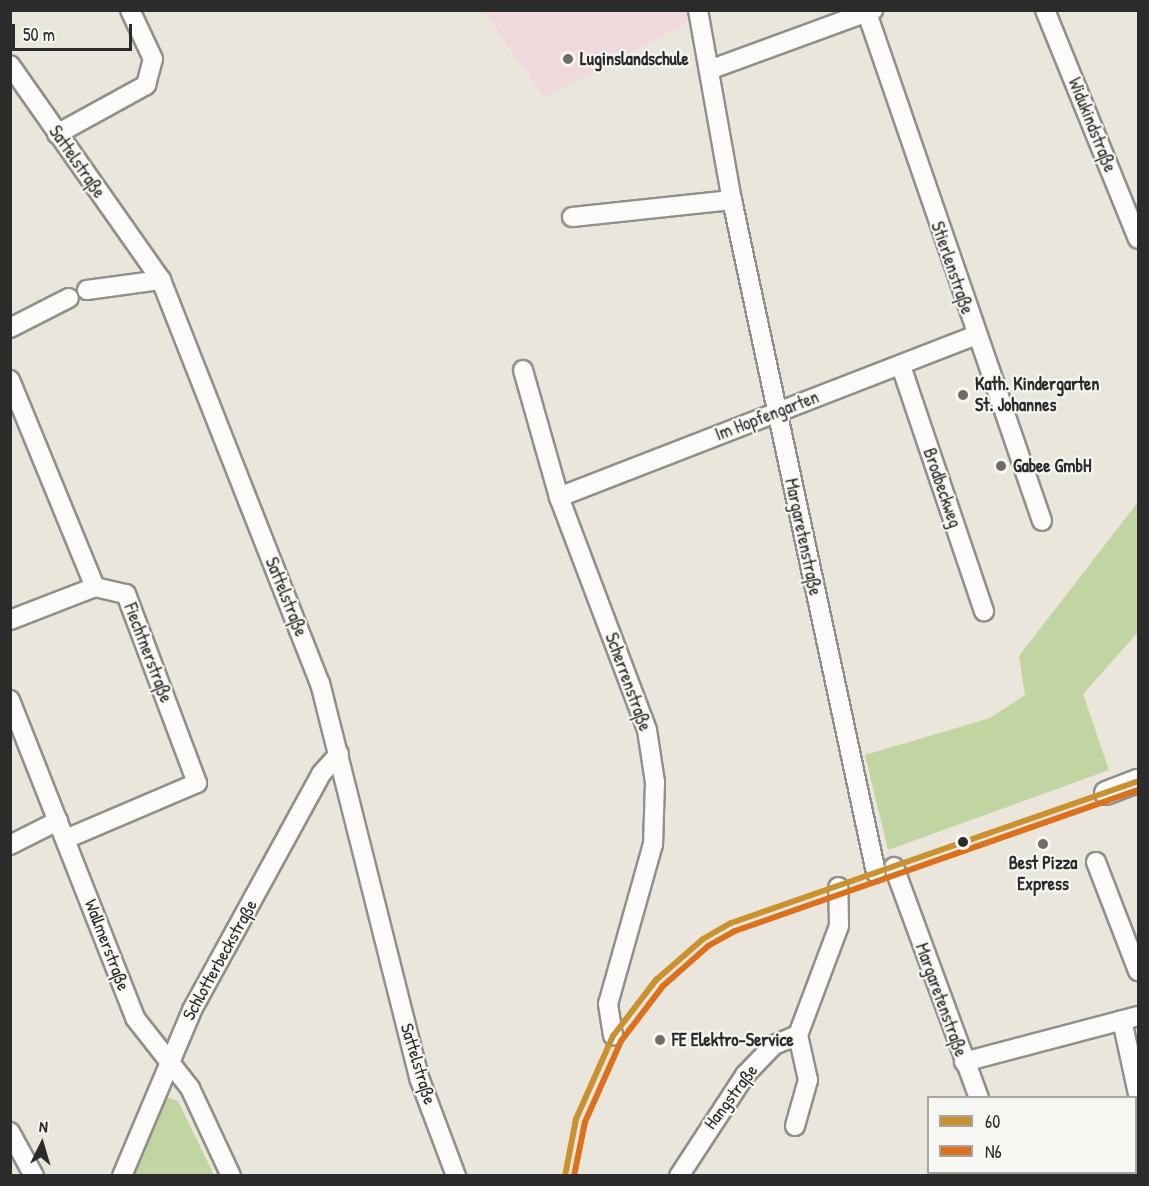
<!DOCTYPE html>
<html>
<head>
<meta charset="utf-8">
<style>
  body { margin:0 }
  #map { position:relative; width:1149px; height:1186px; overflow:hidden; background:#ebe6db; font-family:"Patrick Hand",sans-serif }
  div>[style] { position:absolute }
  .built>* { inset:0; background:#f0d9dc }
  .green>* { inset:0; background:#c0d5a2 }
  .roads { filter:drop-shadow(2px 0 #918f89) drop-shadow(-2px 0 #918f89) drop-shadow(0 2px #918f89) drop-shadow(0 -2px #918f89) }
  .minor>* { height:18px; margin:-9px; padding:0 9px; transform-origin:9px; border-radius:9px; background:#fcfbfa }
  .tertiary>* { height:22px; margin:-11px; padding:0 11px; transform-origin:11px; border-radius:11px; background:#fcfbfa }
  .bus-1>* { height:6px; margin:-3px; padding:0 3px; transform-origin:3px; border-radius:3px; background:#ca922f }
  .bus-2>* { height:6px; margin:-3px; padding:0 3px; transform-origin:3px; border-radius:3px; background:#db711d }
  .dots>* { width:16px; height:16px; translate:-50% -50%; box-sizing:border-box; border:3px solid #f6f6f2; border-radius:50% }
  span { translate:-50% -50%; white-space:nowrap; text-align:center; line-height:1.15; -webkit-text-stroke:4.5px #f6f6f2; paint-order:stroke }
  .poi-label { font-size:18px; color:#2b2b2b; font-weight:700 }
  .left { translate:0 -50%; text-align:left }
  .street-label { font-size:18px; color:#2b2b2b }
  .frame { position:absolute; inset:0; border:12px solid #2b2b2b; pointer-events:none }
  .legend { position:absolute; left:927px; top:1096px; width:210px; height:78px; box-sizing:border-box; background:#f6f6f2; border:2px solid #a5a5a2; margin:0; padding:8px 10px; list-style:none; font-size:18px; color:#2b2b2b }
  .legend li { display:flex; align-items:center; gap:12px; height:30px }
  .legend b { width:30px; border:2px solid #a5a5a2 }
  .north { position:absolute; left:12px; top:1114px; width:60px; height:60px; -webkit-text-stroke:4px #f6f6f2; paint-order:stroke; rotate:5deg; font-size:16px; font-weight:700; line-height:24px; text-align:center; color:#2b2b2b }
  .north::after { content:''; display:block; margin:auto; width:21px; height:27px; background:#2b2b2b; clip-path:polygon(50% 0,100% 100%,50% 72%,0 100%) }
  .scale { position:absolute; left:12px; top:24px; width:120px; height:27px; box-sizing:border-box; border:3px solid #2b2b2b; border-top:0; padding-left:8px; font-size:18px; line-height:21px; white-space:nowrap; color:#2b2b2b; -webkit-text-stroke:4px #f6f6f2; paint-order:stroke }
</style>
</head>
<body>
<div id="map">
  <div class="built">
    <i style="clip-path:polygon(484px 11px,690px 11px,691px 21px,544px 98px)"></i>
  </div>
  <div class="green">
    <i style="clip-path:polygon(1138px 502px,1138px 632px,1083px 694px,1109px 770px,888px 850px,865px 755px,990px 718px,1025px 695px,1019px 656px)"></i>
    <i style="clip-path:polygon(162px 1096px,178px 1101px,214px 1175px,129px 1176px)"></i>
  </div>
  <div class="roads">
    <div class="minor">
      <i style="left:698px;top:10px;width:193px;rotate:79.9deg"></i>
      <i style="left:732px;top:200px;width:688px;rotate:77.92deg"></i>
      <i style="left:1045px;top:10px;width:247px;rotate:67.9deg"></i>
      <i style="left:867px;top:13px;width:537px;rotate:70.99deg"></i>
      <i style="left:10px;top:65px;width:263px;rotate:54.9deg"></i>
      <i style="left:161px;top:280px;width:433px;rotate:68.5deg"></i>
      <i style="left:320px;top:683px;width:409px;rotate:75.9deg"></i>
      <i style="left:420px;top:1080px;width:103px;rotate:69.4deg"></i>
      <i style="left:709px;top:70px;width:175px;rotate:-20.1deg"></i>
      <i style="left:57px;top:134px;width:102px;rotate:-28.8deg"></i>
      <i style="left:146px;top:85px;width:27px;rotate:-75deg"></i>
      <i style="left:153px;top:59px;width:54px;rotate:-115.1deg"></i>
      <i style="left:572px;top:217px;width:161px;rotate:-6.1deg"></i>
      <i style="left:87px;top:290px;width:75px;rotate:-7.7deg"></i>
      <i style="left:10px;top:328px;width:66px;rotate:-27deg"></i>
      <i style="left:901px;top:366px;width:259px;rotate:71.3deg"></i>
      <i style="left:523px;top:370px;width:132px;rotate:74.2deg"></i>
      <i style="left:559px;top:497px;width:249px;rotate:69.3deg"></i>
      <i style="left:647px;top:730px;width:53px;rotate:81.3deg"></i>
      <i style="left:655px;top:782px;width:62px;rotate:91.8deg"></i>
      <i style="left:653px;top:844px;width:166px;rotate:105.7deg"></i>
      <i style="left:608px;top:1004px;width:32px;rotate:81deg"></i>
      <i style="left:10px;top:380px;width:224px;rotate:67.7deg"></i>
      <i style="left:95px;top:587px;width:32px;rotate:13deg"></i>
      <i style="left:126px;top:594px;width:202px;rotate:69.4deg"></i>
      <i style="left:197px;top:783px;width:142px;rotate:156.9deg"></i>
      <i style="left:559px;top:497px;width:446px;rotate:-21.2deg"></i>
      <i style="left:10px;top:620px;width:91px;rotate:-21.2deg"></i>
      <i style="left:10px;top:700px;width:342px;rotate:68.5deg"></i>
      <i style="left:135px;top:1018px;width:89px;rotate:51.8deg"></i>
      <i style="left:190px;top:1088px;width:97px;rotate:65deg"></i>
      <i style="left:10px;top:845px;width:54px;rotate:-26.6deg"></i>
      <i style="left:1096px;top:862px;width:117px;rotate:68.9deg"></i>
      <i style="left:894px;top:867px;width:246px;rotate:69.8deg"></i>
      <i style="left:1122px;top:1020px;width:76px;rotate:77.8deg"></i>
      <i style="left:964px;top:1062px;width:180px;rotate:-14.8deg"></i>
      <i style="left:795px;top:1126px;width:48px;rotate:-74.2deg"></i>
      <i style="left:808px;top:1080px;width:46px;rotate:-102.5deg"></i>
      <i style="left:10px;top:1132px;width:50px;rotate:61.4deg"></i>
      <i style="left:1009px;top:1172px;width:4px;rotate:76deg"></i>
      <i style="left:122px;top:1176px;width:180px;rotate:-67.1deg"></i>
      <i style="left:192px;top:1010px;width:269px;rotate:-61.3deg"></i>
      <i style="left:321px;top:774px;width:27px;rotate:-48deg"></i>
      <i style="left:679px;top:1176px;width:121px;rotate:-56.8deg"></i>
      <i style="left:745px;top:1075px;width:42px;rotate:-46deg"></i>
      <i style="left:774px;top:1045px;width:26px;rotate:-23deg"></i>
      <i style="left:798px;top:1035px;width:116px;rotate:-69.4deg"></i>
      <i style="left:839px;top:926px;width:39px;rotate:-91deg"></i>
    </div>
    <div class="tertiary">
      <i style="left:1106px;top:793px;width:34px;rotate:-21deg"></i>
    </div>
  </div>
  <div class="bus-1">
    <i style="left:565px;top:1176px;width:58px;rotate:-79.1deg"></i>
    <i style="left:576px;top:1119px;width:91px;rotate:-66deg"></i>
    <i style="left:613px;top:1036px;width:71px;rotate:-52.5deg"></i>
    <i style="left:656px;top:980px;width:62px;rotate:-41.1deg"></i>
    <i style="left:703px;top:939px;width:32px;rotate:-30deg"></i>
    <i style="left:731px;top:923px;width:431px;rotate:-19.2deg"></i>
  </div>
  <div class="bus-2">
    <i style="left:574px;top:1176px;width:55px;rotate:-78.5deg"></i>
    <i style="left:585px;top:1122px;width:89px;rotate:-66deg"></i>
    <i style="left:621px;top:1041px;width:69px;rotate:-52.6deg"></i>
    <i style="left:663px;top:986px;width:60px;rotate:-41.6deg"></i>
    <i style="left:708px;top:946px;width:31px;rotate:-29deg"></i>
    <i style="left:735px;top:931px;width:427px;rotate:-19.3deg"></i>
  </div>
  <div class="dots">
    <i style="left:568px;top:59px;background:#6e6c69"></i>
    <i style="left:963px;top:395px;background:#6e6c69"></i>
    <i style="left:1001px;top:466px;background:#6e6c69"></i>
    <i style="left:963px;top:842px;background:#2b2b2b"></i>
    <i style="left:1043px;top:844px;background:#6e6c69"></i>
    <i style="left:660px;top:1040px;background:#6e6c69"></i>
  </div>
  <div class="poi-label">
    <span class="left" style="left:580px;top:59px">Luginslandschule</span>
    <span class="left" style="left:975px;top:395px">Kath. Kindergarten<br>St. Johannes</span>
    <span class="left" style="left:1013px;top:466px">Gabee GmbH</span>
    <span style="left:1043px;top:874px">Best Pizza<br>Express</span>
    <span class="left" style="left:672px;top:1040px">FE Elektro-Service</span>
  </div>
  <div class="street-label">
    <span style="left:1092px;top:125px;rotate:68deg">Widukindstraße</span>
    <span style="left:77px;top:162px;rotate:55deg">Sattelstraße</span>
    <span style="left:952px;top:268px;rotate:71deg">Stierlenstraße</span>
    <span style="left:767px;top:416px;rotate:-21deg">Im Hopfengarten</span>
    <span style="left:942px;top:488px;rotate:71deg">Brodbeckweg</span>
    <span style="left:803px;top:537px;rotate:78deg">Margaretenstraße</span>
    <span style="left:286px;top:597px;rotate:68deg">Sattelstraße</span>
    <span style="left:148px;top:653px;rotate:69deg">Fiechtnerstraße</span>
    <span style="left:628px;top:682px;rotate:70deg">Scherrenstraße</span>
    <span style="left:107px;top:945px;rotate:69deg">Wallmerstraße</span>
    <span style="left:220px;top:960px;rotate:-61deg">Schlotterbeckstraße</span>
    <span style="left:941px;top:1000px;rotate:70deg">Margaretenstraße</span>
    <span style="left:418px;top:1064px;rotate:73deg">Sattelstraße</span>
    <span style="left:731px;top:1097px;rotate:-53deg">Hangstraße</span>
  </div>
  <div class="frame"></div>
  <ul class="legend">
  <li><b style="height:8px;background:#ca922f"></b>60</li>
  <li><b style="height:8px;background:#db711d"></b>N6</li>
  </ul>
  <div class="north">N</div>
  <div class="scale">50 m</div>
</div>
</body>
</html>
